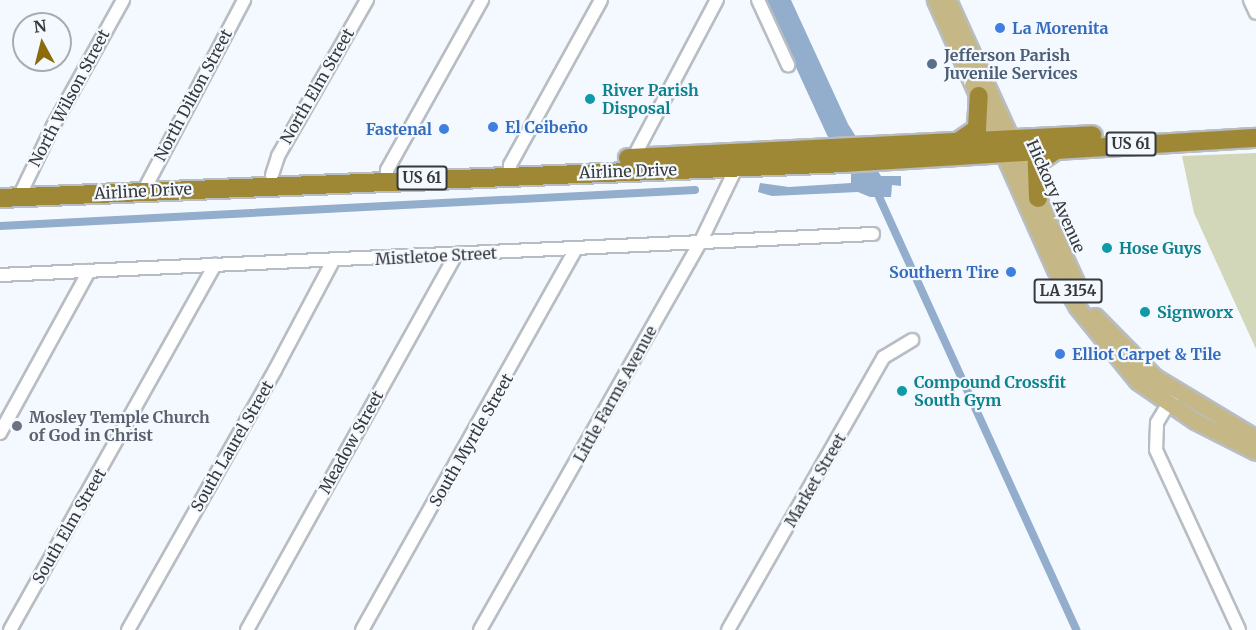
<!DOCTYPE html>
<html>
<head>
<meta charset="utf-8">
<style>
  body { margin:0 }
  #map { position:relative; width:1256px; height:630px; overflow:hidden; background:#f3f9ff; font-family:Merriweather,serif }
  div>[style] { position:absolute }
  .green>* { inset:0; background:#d2d7b9 }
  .water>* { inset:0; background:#93adcd }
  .canal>* { height:8px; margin:-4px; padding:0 4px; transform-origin:4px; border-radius:4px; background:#93adcd }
  .roads { filter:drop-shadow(2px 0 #b8bdc3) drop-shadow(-2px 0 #b8bdc3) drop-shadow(0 2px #b8bdc3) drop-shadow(0 -2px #b8bdc3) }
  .minor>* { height:12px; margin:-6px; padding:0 6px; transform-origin:6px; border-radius:6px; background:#fff }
  .major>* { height:15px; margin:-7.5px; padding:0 7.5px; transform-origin:7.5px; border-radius:7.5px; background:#c5b886 }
  .highway>* { height:18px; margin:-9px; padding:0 9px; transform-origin:9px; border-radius:9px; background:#9f8835 }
  .dots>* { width:16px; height:16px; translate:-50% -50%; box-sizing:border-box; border:3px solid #f3f9ff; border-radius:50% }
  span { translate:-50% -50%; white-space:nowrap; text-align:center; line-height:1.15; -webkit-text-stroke:4.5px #f3f9ff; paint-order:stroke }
  .shield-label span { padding:2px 4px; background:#f3f9ff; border:2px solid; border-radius:4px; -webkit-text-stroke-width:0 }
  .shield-label { font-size:15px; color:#37393b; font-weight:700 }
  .shop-label { font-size:16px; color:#366cbe; font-weight:700 }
  .left { translate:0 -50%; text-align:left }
  .right { translate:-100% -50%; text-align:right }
  .service-label { font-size:16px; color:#4e5e75; font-weight:700 }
  .street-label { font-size:16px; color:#37393b }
  .culture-label { font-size:16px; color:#0d838f; font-weight:700 }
  .worship-label { font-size:16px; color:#5b616d; font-weight:700 }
  .north { position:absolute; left:12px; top:12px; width:60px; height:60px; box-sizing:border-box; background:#f3f9ff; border:2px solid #a8acb1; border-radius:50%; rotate:353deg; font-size:16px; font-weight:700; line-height:24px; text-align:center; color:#37393b }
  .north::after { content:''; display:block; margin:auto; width:21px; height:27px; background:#8b6b0b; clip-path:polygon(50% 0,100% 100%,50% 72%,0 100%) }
</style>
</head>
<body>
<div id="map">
  <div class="green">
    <i style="clip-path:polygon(1256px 153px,1256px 349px,1194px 213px,1182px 156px)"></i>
  </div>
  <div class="water">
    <i style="clip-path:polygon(765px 0,791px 0,848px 124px,881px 176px,901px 176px,901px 186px,892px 185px,891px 197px,870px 197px,858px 192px,772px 196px,758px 192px,760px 183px,789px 187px,851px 183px,851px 174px,827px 135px)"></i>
  </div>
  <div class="canal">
    <i style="left:875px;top:188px;width:486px;rotate:65.5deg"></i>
    <i style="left:0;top:226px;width:696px;rotate:-2.97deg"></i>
  </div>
  <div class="roads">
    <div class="minor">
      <i style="left:758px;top:0;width:72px;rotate:65.2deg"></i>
      <i style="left:1250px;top:0;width:14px;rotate:65deg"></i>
      <i style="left:630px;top:164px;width:186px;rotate:-62.1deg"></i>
      <i style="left:510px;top:174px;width:9px;rotate:-90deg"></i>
      <i style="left:510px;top:165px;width:188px;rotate:-61.1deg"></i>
      <i style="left:272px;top:175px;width:20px;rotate:-72deg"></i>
      <i style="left:278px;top:156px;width:180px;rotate:-60.3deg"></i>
      <i style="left:387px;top:179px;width:9px;rotate:-90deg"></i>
      <i style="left:387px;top:170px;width:195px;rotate:-60.8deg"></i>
      <i style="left:144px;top:190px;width:215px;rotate:-62.2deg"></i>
      <i style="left:19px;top:197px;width:79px;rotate:-64.4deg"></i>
      <i style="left:53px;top:126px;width:144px;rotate:-60.9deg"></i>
      <i style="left:0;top:275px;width:874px;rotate:-2.69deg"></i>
      <i style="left:1173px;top:396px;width:31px;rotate:121deg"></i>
      <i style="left:1157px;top:423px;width:27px;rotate:92deg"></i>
      <i style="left:1156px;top:450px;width:198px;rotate:65.2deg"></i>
      <i style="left:0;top:433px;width:185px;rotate:-61.2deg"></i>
      <i style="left:10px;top:630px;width:419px;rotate:-60.7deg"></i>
      <i style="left:128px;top:630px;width:299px;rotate:-60.5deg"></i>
      <i style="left:275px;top:370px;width:123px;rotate:-62deg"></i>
      <i style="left:247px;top:630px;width:429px;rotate:-60.9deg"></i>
      <i style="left:362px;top:630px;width:438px;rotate:-60.7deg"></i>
      <i style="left:480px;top:630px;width:445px;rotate:-60.4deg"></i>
      <i style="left:700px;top:243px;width:88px;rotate:-64.3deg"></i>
      <i style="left:728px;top:630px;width:314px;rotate:-60.3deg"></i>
      <i style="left:884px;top:357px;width:33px;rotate:-31deg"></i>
    </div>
    <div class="major">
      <i style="left:935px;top:0;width:295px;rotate:66deg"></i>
      <i style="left:1055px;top:269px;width:44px;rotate:59.9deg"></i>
      <i style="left:1077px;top:307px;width:95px;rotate:51deg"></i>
      <i style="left:1137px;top:381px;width:70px;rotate:34.6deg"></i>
      <i style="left:1195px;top:421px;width:68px;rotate:26.9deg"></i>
      <i style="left:948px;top:0;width:320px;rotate:65.6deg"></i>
      <i style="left:1095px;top:316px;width:86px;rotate:45.5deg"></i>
      <i style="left:1155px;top:377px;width:118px;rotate:31.1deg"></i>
    </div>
    <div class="highway">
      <i style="left:959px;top:141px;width:22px;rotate:-34deg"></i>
      <i style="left:977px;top:129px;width:33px;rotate:-87deg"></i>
      <i style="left:628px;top:158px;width:465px;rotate:-2.8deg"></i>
      <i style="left:0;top:198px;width:845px;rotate:-2.37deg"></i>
      <i style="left:844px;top:163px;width:413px;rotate:-3.5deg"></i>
      <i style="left:1038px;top:198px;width:35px;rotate:-92deg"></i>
      <i style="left:1037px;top:163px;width:23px;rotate:-34deg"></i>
    </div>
  </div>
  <div class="dots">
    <i style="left:1000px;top:28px;background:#3f7fe0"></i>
    <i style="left:932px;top:64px;background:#5c6f8a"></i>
    <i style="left:590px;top:99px;background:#0f9aa8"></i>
    <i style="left:493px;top:127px;background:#3f7fe0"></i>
    <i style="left:444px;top:129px;background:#3f7fe0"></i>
    <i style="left:1107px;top:248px;background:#0f9aa8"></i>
    <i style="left:1011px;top:272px;background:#3f7fe0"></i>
    <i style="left:1145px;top:312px;background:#0f9aa8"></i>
    <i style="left:1060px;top:354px;background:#3f7fe0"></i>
    <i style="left:902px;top:391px;background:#0f9aa8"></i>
    <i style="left:17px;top:426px;background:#6b7280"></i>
  </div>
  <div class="shield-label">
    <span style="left:1131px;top:144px">US 61</span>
    <span style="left:422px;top:178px">US 61</span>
    <span style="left:1068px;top:291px">LA 3154</span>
  </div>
  <div class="shop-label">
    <span class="left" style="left:1012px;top:28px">La Morenita</span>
    <span class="left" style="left:505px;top:127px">El Ceibeño</span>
    <span class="right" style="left:432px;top:129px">Fastenal</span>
    <span class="right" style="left:999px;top:272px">Southern Tire</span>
    <span class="left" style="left:1072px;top:354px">Elliot Carpet &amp; Tile</span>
  </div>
  <div class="service-label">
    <span class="left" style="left:944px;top:64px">Jefferson Parish<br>Juvenile Services</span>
  </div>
  <div class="street-label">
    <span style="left:317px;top:86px;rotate:-60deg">North Elm Street</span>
    <span style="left:193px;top:95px;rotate:-62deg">North Dilton Street</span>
    <span style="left:69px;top:98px;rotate:-62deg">North Wilson Street</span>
    <span style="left:628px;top:171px;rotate:-2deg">Airline Drive</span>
    <span style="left:143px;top:191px;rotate:-3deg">Airline Drive</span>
    <span style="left:1056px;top:196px;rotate:66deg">Hickory Avenue</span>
    <span style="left:436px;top:256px;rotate:-3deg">Mistletoe Street</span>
    <span style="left:615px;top:394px;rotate:-61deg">Little Farms Avenue</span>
    <span style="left:471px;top:440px;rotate:-60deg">South Myrtle Street</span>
    <span style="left:351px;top:442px;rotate:-61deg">Meadow Street</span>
    <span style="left:232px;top:446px;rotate:-60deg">South Laurel Street</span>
    <span style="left:815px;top:480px;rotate:-60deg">Market Street</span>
    <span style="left:69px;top:526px;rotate:-60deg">South Elm Street</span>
  </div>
  <div class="culture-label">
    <span class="left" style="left:602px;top:99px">River Parish<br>Disposal</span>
    <span class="left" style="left:1119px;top:248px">Hose Guys</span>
    <span class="left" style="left:1157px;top:312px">Signworx</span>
    <span class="left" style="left:914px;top:391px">Compound Crossfit<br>South Gym</span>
  </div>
  <div class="worship-label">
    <span class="left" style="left:29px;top:426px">Mosley Temple Church<br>of God in Christ</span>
  </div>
  <div class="north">N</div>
</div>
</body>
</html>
